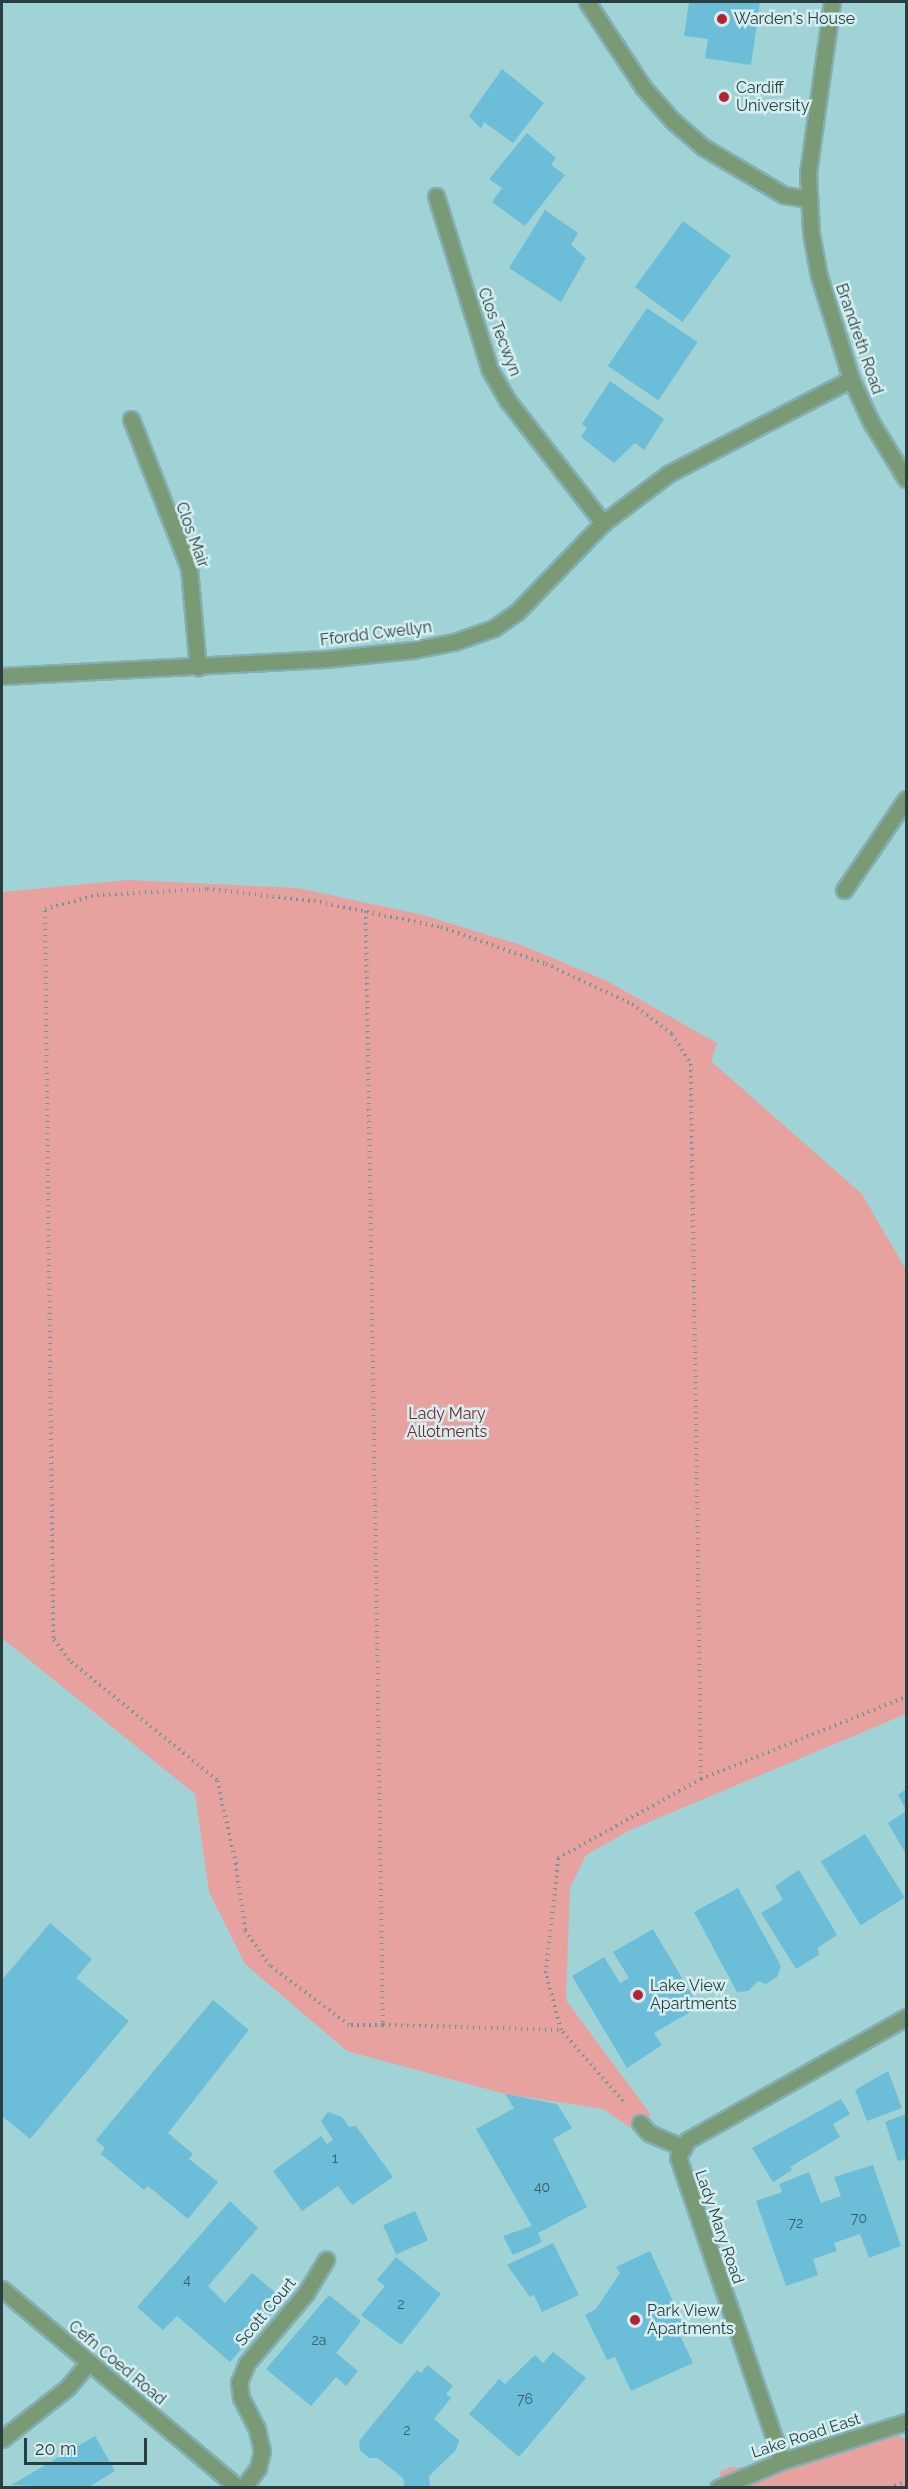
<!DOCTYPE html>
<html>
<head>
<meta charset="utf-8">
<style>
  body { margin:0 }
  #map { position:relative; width:908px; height:2489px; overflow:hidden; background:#a0d3d6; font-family:Raleway,sans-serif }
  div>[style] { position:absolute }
  .green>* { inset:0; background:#e7a2a0 }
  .building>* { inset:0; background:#6cbdd8; transform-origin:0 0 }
  .path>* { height:4px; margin-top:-2px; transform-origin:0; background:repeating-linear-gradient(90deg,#6f9698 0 1.5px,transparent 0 6px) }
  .roads { filter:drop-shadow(2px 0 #83afb2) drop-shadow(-2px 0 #83afb2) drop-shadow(0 2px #83afb2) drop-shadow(0 -2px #83afb2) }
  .service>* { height:15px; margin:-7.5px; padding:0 7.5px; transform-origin:7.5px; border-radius:7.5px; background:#799a74 }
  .minor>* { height:15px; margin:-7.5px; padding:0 7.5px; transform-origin:7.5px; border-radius:7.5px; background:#799a74 }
  .dots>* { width:16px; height:16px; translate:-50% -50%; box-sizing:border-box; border:3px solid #d5eef0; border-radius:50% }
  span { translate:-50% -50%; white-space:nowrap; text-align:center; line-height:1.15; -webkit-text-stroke:5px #d5eef0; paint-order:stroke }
  .number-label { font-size:14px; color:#3a5e65 }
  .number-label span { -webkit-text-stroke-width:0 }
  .poi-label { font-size:16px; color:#293e3f }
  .left { translate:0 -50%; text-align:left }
  .street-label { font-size:16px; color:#293e3f }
  .park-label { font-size:16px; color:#7a2529 }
  .frame { position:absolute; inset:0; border:3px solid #293e3f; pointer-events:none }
  .scale { position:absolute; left:24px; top:2438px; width:123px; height:27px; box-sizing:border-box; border:3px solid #293e3f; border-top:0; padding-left:8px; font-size:18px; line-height:21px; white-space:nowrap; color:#293e3f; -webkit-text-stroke:4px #d5eef0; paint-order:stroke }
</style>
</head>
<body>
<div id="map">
  <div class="green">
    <i style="clip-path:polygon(128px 880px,298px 888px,423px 915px,524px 946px,607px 981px,717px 1043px,711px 1061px,862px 1194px,906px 1270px,906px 1714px,630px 1830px,586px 1855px,570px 1888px,566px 2000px,651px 2115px,631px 2128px,603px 2109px,505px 2094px,347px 2051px,245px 1964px,209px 1892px,195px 1794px,2px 1638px,2px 892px)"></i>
    <i style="clip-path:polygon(894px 2433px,906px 2440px,906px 2487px,718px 2488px,720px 2472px,731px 2467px,747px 2468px)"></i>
  </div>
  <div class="building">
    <i style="clip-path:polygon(689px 2px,760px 2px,751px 65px,705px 58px,708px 39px,684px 36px)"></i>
    <i style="clip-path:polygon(502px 69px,544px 103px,513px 143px,484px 122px,481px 129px,469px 116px)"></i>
    <i style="clip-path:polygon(527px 133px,556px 158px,551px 165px,565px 175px,525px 226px,492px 202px,502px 188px,489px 179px)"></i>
    <i style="clip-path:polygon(545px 210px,578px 233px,571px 245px,586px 258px,561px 302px,509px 268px)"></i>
    <i style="left:683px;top:221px;width:59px;height:82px;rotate:36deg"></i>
    <i style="left:647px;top:308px;width:61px;height:70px;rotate:34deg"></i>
    <i style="clip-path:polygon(610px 381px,664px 419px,644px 450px,635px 443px,614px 463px,581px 437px,587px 428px,582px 424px)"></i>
    <i style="clip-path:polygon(906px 1789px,906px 1810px,898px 1795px)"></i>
    <i style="clip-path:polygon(906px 1811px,906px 1854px,888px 1823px)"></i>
    <i style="left:865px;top:1834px;width:75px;height:52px;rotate:58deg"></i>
    <i style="clip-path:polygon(799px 1870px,837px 1935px,817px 1948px,820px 1954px,796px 1969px,761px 1913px,783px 1900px,775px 1886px)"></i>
    <i style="clip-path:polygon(738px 1888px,781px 1966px,777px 1977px,766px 1984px,758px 1981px,748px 1991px,737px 1992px,694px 1912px)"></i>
    <i style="clip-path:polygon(50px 1923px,92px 1959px,76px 1978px,129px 2021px,30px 2139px,2px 2116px,2px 1980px)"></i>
    <i style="clip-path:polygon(653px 1929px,699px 2007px,654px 2033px,662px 2045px,627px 2068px,572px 1976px,604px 1957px,620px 1983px,629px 1978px,613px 1952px)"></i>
    <i style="clip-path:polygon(213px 2000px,249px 2030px,168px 2133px,193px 2154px,189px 2159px,218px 2182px,188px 2219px,148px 2186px,144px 2190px,101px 2154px,105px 2148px,96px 2140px)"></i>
    <i style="clip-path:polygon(888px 2071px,902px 2108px,867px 2121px,855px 2090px)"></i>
    <i style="clip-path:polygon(505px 2094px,557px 2104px,572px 2128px,553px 2139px,587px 2207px,538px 2233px,542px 2242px,513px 2255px,503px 2236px,532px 2226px,476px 2129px,514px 2108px)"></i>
    <i style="clip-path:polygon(841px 2099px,850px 2114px,833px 2124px,840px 2137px,790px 2167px,792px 2170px,773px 2182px,752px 2148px)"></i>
    <i style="clip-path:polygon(328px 2112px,342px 2117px,349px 2127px,356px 2126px,393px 2177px,352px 2205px,338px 2186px,302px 2211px,273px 2171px,321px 2136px,327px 2144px,333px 2140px,321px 2121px)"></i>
    <i style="clip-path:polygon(906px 2114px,906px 2159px,898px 2161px,885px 2122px)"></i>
    <i style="clip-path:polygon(873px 2165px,901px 2246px,869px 2258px,860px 2234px,834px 2243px,837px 2251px,813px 2259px,818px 2275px,786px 2286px,756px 2201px,782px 2192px,779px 2184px,809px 2172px,821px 2203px,841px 2196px,834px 2177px)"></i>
    <i style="clip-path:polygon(230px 2201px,258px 2228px,208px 2286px,225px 2303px,252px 2273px,284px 2300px,230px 2362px,177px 2316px,163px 2330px,137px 2307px)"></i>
    <i style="left:415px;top:2211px;width:32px;height:35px;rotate:66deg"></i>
    <i style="clip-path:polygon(553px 2243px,579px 2295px,542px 2312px,534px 2295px,530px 2297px,507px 2265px)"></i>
    <i style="clip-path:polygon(650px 2251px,684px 2326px,677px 2329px,693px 2363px,631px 2391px,615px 2357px,607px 2360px,585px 2315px,596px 2309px,620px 2273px,616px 2267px)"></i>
    <i style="clip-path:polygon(396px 2257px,441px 2294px,401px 2345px,361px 2315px,385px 2286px,377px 2280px)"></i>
    <i style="clip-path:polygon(329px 2295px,361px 2321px,336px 2353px,358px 2371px,346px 2386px,336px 2377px,311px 2406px,266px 2369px)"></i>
    <i style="clip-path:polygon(553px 2352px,586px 2378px,519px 2457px,469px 2414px,499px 2379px,505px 2384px,535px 2355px,543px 2363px)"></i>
    <i style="clip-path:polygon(428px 2365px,453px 2386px,446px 2394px,451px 2398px,434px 2419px,459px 2440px,456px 2450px,429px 2476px,430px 2488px,405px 2488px,403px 2478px,378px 2458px,369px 2458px,360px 2450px,359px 2441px,417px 2370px,421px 2373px)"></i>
    <i style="clip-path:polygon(95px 2436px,115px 2471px,87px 2488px,11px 2485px)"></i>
  </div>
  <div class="path">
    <i style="left:366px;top:911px;width:1114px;rotate:89.13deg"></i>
    <i style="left:383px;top:2025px;width:178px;rotate:1.6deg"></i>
    <i style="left:383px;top:2025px;width:34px;rotate:180deg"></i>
    <i style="left:349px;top:2025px;width:99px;rotate:-143.2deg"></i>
    <i style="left:270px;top:1966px;width:44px;rotate:-124.8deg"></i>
    <i style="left:245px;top:1930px;width:67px;rotate:-97.8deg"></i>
    <i style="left:236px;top:1864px;width:86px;rotate:-102.7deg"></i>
    <i style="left:217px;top:1780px;width:191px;rotate:-141deg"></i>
    <i style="left:69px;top:1660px;width:27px;rotate:-126deg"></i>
    <i style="left:53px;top:1638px;width:729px;rotate:-90.63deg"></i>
    <i style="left:45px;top:909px;width:54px;rotate:-15.1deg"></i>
    <i style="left:97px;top:895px;width:110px;rotate:-3.1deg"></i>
    <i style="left:207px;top:889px;width:108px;rotate:6.4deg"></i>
    <i style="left:314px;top:901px;width:130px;rotate:11.6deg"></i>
    <i style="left:441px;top:927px;width:111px;rotate:19.4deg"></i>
    <i style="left:546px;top:964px;width:95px;rotate:24.9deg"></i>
    <i style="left:632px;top:1004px;width:50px;rotate:36.9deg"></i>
    <i style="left:672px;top:1034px;width:36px;rotate:58deg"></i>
    <i style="left:691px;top:1064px;width:715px;rotate:89.2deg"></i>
    <i style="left:623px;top:2101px;width:94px;rotate:-131.1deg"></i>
    <i style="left:561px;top:2030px;width:59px;rotate:-104.7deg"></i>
    <i style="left:546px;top:1973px;width:116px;rotate:-84deg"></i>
    <i style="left:558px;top:1858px;width:163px;rotate:-28.9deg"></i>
    <i style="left:701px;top:1779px;width:221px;rotate:-21.8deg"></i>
    <i style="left:889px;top:2488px;width:18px;rotate:-22deg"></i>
  </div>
  <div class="roads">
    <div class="service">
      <i style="left:587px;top:2px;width:102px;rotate:56.6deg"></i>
      <i style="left:643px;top:87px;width:44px;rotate:48.7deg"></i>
      <i style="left:672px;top:120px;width:41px;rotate:41.1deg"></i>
      <i style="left:703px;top:147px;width:94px;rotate:30.7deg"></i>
      <i style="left:784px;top:195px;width:24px;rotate:9deg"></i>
      <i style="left:640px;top:2123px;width:13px;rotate:48deg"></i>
      <i style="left:649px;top:2133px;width:36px;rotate:23deg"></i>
      <i style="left:2px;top:2439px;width:84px;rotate:-38.2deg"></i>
      <i style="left:68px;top:2387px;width:31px;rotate:-50deg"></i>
    </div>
    <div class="minor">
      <i style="left:832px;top:2px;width:173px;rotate:98deg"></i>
      <i style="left:808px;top:173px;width:60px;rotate:87.1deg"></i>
      <i style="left:811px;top:233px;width:44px;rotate:79.5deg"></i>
      <i style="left:819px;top:276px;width:108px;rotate:72.7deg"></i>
      <i style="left:851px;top:379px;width:47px;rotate:65.1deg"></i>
      <i style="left:871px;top:422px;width:67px;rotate:58.4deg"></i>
      <i style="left:436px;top:196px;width:182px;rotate:72.8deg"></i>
      <i style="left:490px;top:370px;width:36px;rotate:60deg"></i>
      <i style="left:508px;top:401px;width:155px;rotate:52.1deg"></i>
      <i style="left:131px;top:419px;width:160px;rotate:68.7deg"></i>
      <i style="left:189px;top:568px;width:100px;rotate:84.9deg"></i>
      <i style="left:2px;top:676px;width:324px;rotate:-3deg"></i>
      <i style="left:326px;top:659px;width:87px;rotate:-5.9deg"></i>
      <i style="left:413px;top:650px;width:42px;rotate:-11deg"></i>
      <i style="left:454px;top:642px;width:42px;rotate:-19.3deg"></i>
      <i style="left:494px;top:628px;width:28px;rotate:-35deg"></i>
      <i style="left:517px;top:612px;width:124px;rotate:-46deg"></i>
      <i style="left:603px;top:523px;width:81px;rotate:-37deg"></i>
      <i style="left:668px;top:474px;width:206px;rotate:-27.4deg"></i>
      <i style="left:844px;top:890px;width:110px;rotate:-55.7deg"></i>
      <i style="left:2px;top:2289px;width:309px;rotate:40.1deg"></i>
      <i style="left:782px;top:2461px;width:321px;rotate:-108.9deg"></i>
      <i style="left:678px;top:2157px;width:20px;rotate:-60deg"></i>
      <i style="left:688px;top:2140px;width:250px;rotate:-29.4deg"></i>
      <i style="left:243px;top:2488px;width:25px;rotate:-53deg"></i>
      <i style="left:258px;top:2468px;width:17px;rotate:-77deg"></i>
      <i style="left:262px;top:2451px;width:23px;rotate:-103deg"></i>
      <i style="left:257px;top:2429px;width:35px;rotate:-117deg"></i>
      <i style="left:241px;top:2398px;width:16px;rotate:-97deg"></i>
      <i style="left:239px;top:2382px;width:21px;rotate:-67deg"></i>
      <i style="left:247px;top:2363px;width:92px;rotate:-49.9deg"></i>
      <i style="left:306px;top:2293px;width:39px;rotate:-59deg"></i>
      <i style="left:718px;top:2488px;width:69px;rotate:-22.9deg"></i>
      <i style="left:782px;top:2461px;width:130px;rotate:-17.5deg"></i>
    </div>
  </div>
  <div class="dots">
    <i style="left:722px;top:19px;background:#b52333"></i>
    <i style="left:724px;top:97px;background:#b52333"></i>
    <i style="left:638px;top:1995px;background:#b52333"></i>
    <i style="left:635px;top:2320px;background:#b52333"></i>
  </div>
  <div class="number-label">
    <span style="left:335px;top:2158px">1</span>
    <span style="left:542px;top:2187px">40</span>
    <span style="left:859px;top:2218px">70</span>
    <span style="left:796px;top:2223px">72</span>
    <span style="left:187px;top:2280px">4</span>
    <span style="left:401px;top:2304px">2</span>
    <span style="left:319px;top:2340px">2a</span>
    <span style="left:525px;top:2399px">76</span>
    <span style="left:407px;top:2430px">2</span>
  </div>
  <div class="poi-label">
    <span class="left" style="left:734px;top:19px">Warden's House</span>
    <span class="left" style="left:736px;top:97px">Cardiff<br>University</span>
    <span class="left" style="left:650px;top:1995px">Lake View<br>Apartments</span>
    <span class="left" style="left:647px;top:2320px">Park View<br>Apartments</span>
  </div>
  <div class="street-label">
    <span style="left:499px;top:332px;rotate:69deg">Clos Tecwyn</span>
    <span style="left:859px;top:339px;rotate:71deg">Brandreth Road</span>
    <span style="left:192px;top:535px;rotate:70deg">Clos Mair</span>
    <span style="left:376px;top:634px;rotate:-7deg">Ffordd Cwellyn</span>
    <span style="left:719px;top:2227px;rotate:71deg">Lady Mary Road</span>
    <span style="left:266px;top:2312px;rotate:-50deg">Scott Court</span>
    <span style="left:117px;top:2363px;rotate:40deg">Cefn Coed Road</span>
    <span style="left:806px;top:2436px;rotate:-18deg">Lake Road East</span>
  </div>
  <div class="park-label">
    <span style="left:447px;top:1423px">Lady Mary<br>Allotments</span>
  </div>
  <div class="frame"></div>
  <div class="scale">20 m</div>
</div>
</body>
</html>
